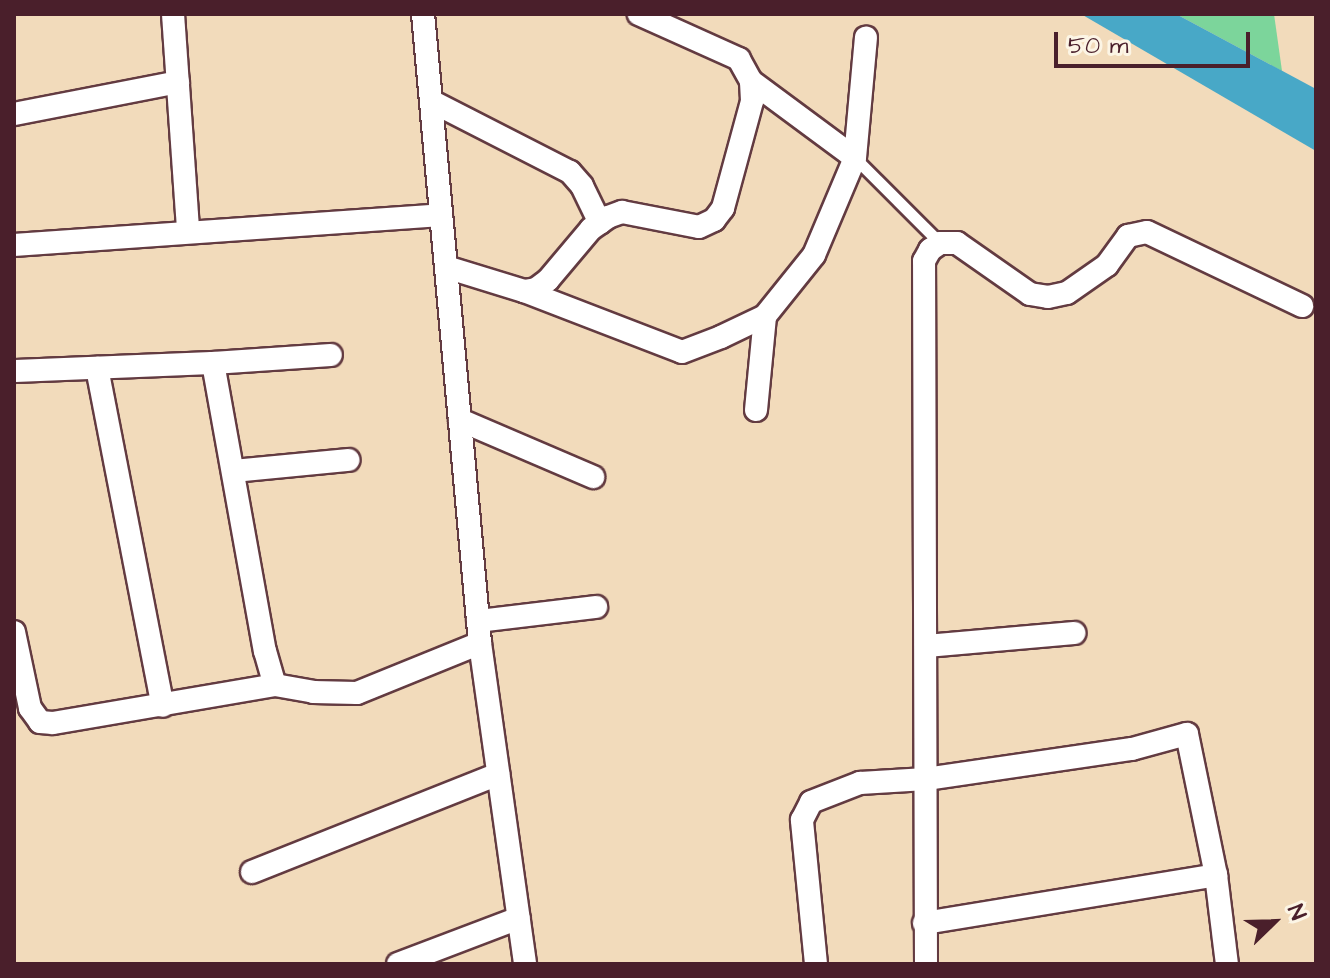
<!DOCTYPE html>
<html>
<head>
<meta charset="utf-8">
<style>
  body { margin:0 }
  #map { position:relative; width:1330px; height:978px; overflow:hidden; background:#f2dbbb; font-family:"Architects Daughter",sans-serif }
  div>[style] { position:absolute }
  .green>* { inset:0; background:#7cd59b }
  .water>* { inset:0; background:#48a8c7 }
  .roads { filter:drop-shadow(2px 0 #633b41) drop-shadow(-2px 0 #633b41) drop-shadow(0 2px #633b41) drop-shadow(0 -2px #633b41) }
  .lane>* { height:11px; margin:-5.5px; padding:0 5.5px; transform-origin:5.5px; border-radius:5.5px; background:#fff }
  .street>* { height:22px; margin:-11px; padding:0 11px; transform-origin:11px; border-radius:11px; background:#fff }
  span { translate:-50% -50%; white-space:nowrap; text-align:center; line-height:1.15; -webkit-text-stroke:6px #fcf5e5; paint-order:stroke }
  .frame { position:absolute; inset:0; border:16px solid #4a1f2b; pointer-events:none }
  .north { position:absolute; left:1234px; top:882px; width:80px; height:80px; -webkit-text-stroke:6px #fcf5e5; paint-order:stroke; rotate:67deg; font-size:22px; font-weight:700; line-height:32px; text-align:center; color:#4a1f2b }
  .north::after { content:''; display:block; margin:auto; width:28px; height:36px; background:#4a1f2b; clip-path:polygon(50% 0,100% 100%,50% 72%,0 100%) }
  .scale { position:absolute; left:1054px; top:32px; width:196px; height:36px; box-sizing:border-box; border:4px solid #4a1f2b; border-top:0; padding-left:10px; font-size:24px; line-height:28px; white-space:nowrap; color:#4a1f2b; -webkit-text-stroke:6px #fcf5e5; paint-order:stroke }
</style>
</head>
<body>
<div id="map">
  <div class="green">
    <i style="clip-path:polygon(1176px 14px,1274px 14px,1282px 71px)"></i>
  </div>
  <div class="water">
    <i style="clip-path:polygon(1081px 14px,1176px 14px,1316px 89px,1316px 151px)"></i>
  </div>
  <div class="roads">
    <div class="lane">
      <i style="left:855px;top:158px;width:120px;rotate:45deg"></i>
    </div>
    <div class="street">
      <i style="left:173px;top:14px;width:218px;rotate:86deg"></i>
      <i style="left:423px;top:14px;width:632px;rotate:84.82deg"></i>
      <i style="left:480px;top:643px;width:324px;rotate:82deg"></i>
      <i style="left:751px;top:81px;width:129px;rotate:36.5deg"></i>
      <i style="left:855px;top:158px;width:121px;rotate:-84.8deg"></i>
      <i style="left:431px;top:101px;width:156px;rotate:27.1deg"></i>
      <i style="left:570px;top:172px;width:18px;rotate:49deg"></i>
      <i style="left:582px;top:186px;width:41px;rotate:64.1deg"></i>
      <i style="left:14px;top:114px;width:167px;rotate:-11deg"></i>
      <i style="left:14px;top:245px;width:428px;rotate:-4deg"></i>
      <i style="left:446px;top:267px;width:82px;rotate:17.1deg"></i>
      <i style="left:524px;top:291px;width:12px;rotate:-9deg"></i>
      <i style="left:536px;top:289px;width:15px;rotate:-37deg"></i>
      <i style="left:548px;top:280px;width:67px;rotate:-49.9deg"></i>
      <i style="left:591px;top:229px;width:21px;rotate:-35deg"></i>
      <i style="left:608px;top:217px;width:15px;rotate:-20deg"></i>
      <i style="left:622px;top:212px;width:78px;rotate:11deg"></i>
      <i style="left:699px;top:227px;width:17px;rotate:-25deg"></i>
      <i style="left:714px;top:220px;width:15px;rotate:-53deg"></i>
      <i style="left:723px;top:208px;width:111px;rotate:-74.8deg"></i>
      <i style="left:752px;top:101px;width:20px;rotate:-93deg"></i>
      <i style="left:751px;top:81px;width:25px;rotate:-119deg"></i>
      <i style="left:739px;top:59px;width:110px;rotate:-155.8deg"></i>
      <i style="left:524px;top:291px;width:169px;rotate:21.1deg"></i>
      <i style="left:682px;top:352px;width:42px;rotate:-21deg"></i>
      <i style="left:721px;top:337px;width:49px;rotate:-25.5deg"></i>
      <i style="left:765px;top:316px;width:78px;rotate:-51.2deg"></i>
      <i style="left:814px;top:255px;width:105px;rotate:-67.1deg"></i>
      <i style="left:213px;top:363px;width:118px;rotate:-3.9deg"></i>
      <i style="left:97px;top:368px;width:344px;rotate:79deg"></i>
      <i style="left:14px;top:371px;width:199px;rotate:-2.3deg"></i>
      <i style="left:213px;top:363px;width:293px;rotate:79.8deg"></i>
      <i style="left:265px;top:651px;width:35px;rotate:74deg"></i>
      <i style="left:275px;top:685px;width:39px;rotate:10deg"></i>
      <i style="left:313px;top:692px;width:44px;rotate:1.3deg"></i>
      <i style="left:357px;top:693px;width:133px;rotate:-22.1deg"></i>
      <i style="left:756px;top:410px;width:94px;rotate:-84.5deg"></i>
      <i style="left:460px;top:420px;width:145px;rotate:23.2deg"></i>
      <i style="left:234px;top:471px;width:115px;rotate:-5.5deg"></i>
      <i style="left:478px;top:621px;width:119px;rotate:-6.8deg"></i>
      <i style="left:14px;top:632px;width:78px;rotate:78.1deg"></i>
      <i style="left:30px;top:708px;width:17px;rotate:54deg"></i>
      <i style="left:40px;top:722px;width:13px;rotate:4deg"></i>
      <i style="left:53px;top:723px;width:225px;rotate:-9.7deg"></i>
      <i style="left:926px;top:646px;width:149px;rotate:-5deg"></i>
      <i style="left:252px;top:872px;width:265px;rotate:-21.7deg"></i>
      <i style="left:924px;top:923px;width:296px;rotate:-9.3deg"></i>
      <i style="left:1216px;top:875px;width:90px;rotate:83deg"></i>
      <i style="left:398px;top:964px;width:129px;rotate:-20.8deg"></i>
      <i style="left:816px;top:964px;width:145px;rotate:-95.6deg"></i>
      <i style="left:802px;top:820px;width:20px;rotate:-63deg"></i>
      <i style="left:811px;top:802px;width:53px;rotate:-21.2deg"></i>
      <i style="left:860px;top:783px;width:66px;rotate:-3.5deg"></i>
      <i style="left:926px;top:779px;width:208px;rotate:-8.3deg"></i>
      <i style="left:1132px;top:749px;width:57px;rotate:-15.3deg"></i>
      <i style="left:1187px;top:734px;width:144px;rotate:78.4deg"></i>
      <i style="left:926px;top:964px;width:703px;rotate:-90.16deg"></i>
      <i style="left:924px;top:261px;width:13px;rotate:-61deg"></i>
      <i style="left:930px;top:250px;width:12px;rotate:-35deg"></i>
      <i style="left:940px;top:243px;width:17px"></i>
      <i style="left:957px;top:243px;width:89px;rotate:34.9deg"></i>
      <i style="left:1030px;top:294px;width:18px;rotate:9deg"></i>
      <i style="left:1048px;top:297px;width:19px;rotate:-12deg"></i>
      <i style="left:1067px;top:293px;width:49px;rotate:-35deg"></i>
      <i style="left:1107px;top:265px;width:36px;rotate:-54deg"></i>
      <i style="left:1128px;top:236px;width:19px;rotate:-12deg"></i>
      <i style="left:1147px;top:232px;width:172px;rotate:25.5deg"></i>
    </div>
  </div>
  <div class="frame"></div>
  <div class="north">N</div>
  <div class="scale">50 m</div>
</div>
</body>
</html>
